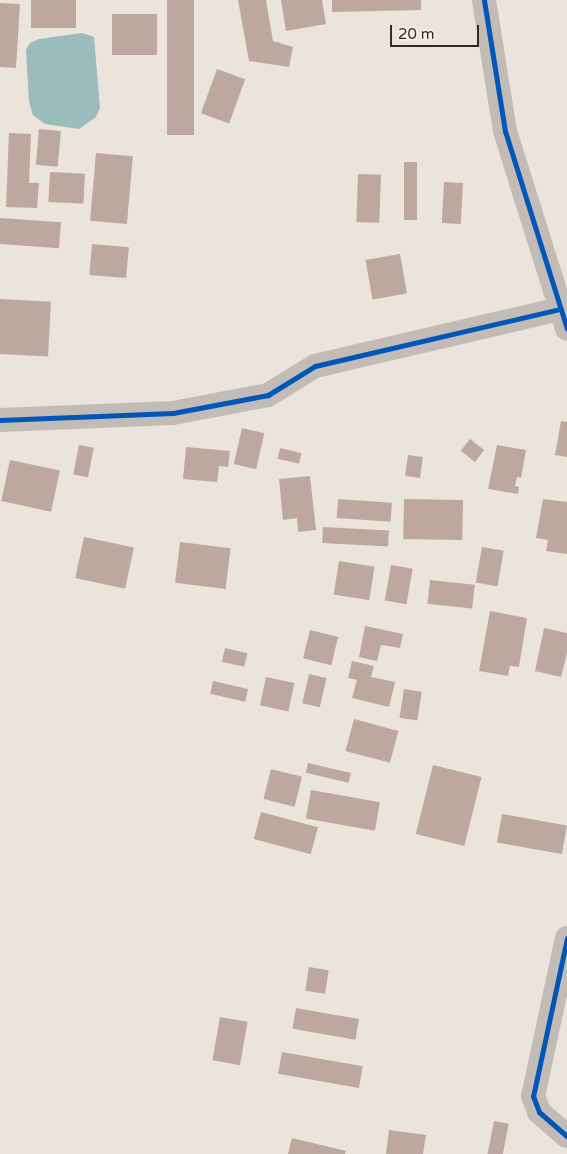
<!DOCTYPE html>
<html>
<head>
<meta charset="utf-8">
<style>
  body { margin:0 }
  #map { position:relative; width:567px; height:1154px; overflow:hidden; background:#eae4dd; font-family:"Varela Round",sans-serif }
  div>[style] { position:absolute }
  .water>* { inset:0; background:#9abcbb }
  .building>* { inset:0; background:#bda89f; transform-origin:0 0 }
  .minor>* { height:24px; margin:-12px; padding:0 12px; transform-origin:12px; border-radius:12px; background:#c3bcb6 }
  .cycleway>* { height:5px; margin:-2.5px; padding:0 2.5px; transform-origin:2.5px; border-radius:2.5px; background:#0057b8 }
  span { translate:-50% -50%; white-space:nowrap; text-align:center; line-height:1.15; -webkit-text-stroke:4.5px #f8eee3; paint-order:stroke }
  .scale { position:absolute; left:390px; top:25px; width:89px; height:22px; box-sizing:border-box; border:2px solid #332925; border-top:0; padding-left:6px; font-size:15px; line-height:18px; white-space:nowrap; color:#332925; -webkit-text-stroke:4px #f8eee3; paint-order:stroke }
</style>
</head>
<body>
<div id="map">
  <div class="water">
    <i style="clip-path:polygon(82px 33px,94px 37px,100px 108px,96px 117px,79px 129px,45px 124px,33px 115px,29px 102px,26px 50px,30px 43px,39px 39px)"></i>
  </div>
  <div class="building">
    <i style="left:31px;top:0;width:45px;height:28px"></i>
    <i style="left:167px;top:0;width:27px;height:135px"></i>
    <i style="clip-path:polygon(238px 0,266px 0,273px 41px,293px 47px,289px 67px,249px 61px)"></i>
    <i style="clip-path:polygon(281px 0,322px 0,326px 24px,286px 31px)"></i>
    <i style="clip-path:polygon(332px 0,421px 0,421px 10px,332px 12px)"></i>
    <i style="clip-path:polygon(0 3px,20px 4px,16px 68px,0 67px)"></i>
    <i style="left:157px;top:14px;width:41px;height:45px;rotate:90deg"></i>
    <i style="left:217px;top:69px;width:30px;height:47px;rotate:20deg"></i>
    <i style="left:39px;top:129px;width:22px;height:36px;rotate:5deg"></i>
    <i style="clip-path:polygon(9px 133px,31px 134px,29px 183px,39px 183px,37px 208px,6px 207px)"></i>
    <i style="left:96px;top:153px;width:37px;height:68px;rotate:5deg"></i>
    <i style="left:404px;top:162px;width:13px;height:58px"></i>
    <i style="left:50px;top:172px;width:35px;height:30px;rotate:3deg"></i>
    <i style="left:358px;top:174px;width:23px;height:48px;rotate:2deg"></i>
    <i style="left:444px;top:182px;width:19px;height:41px;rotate:3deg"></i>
    <i style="left:0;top:218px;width:61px;height:26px;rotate:4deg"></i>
    <i style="left:92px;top:244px;width:37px;height:31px;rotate:5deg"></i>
    <i style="left:400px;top:254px;width:40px;height:35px;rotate:80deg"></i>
    <i style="left:0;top:299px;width:51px;height:55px;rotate:3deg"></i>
    <i style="clip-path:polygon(561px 421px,567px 422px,567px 457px,555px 455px)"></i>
    <i style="left:242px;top:428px;width:23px;height:37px;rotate:13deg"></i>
    <i style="left:470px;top:439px;width:18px;height:15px;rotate:38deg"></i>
    <i style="left:79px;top:445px;width:15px;height:30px;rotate:11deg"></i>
    <i style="clip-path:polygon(497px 445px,526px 450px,521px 478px,517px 477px,515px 486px,519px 487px,518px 494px,488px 489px)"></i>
    <i style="clip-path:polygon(186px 447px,230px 451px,228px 467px,219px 466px,217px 482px,183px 479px)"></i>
    <i style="left:280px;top:448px;width:22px;height:11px;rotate:13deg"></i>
    <i style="left:408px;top:455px;width:15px;height:21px;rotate:8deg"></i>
    <i style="left:10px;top:460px;width:51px;height:42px;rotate:12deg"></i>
    <i style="clip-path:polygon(310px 476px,316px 530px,298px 532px,297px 518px,283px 520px,279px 479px)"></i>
    <i style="left:338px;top:499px;width:54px;height:19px;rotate:4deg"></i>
    <i style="left:404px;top:499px;width:59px;height:40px;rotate:1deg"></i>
    <i style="clip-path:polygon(543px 499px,567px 502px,567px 554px,546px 551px,548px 540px,536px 538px)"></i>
    <i style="left:323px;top:527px;width:66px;height:16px;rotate:3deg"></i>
    <i style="left:84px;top:537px;width:51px;height:42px;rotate:12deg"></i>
    <i style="left:180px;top:542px;width:51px;height:41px;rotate:7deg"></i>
    <i style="left:482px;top:547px;width:22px;height:36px;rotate:10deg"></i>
    <i style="left:339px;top:561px;width:36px;height:34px;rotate:9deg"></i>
    <i style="left:391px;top:565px;width:22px;height:36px;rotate:10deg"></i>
    <i style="left:430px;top:580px;width:45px;height:24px;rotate:6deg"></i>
    <i style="clip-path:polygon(490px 611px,527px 618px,519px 667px,510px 666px,508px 676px,479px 671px)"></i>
    <i style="clip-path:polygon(365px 626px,403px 634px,400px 648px,381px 645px,377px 661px,359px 657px)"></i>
    <i style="clip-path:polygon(544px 628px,567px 633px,567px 653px,561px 677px,535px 671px)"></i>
    <i style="left:310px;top:630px;width:29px;height:29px;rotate:14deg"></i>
    <i style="left:225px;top:648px;width:23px;height:14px;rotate:13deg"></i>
    <i style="clip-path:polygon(352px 661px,374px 666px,371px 677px,395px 682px,389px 707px,352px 698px,357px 680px,348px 678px)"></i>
    <i style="left:309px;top:674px;width:18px;height:30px;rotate:13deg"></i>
    <i style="left:266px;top:677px;width:29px;height:29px;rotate:12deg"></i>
    <i style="left:213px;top:681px;width:36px;height:13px;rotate:13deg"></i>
    <i style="left:404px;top:689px;width:18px;height:29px;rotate:9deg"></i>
    <i style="left:354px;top:719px;width:46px;height:33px;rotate:15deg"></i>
    <i style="left:308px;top:763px;width:44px;height:10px;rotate:13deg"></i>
    <i style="left:433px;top:765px;width:50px;height:71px;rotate:14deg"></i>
    <i style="left:271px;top:769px;width:32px;height:31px;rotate:14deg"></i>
    <i style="left:311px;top:790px;width:70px;height:29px;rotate:10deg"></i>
    <i style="left:261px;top:812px;width:59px;height:28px;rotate:15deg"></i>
    <i style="left:502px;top:814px;width:66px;height:29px;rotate:10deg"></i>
    <i style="left:309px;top:967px;width:20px;height:24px;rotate:9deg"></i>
    <i style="left:296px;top:1008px;width:64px;height:21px;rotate:10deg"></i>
    <i style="left:220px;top:1017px;width:28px;height:44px;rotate:10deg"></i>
    <i style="left:282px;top:1052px;width:82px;height:22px;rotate:10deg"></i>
    <i style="left:494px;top:1121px;width:15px;height:34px;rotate:11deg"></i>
    <i style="clip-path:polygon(389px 1130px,426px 1135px,423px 1154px,386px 1154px)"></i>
    <i style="clip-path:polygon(292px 1138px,346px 1151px,345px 1154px,288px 1154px)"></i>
  </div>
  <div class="minor">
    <i style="left:484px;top:0;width:133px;rotate:80.9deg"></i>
    <i style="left:505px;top:131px;width:207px;rotate:72.6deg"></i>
    <i style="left:0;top:420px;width:173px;rotate:-2.3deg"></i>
    <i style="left:173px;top:413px;width:97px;rotate:-10.7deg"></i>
    <i style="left:268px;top:395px;width:55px;rotate:-31.7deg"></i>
    <i style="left:315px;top:366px;width:252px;rotate:-13.1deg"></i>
    <i style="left:567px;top:938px;width:162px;rotate:102.1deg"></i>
    <i style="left:533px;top:1096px;width:17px;rotate:69deg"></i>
    <i style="left:539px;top:1112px;width:37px;rotate:41deg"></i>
  </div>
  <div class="cycleway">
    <i style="left:484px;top:0;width:133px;rotate:80.9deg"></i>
    <i style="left:505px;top:131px;width:207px;rotate:72.6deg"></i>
    <i style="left:0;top:420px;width:173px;rotate:-2.3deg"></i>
    <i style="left:173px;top:413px;width:97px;rotate:-10.7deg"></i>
    <i style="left:268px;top:395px;width:55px;rotate:-31.7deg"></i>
    <i style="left:315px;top:366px;width:252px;rotate:-13.1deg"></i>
    <i style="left:567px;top:938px;width:162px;rotate:102.1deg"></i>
    <i style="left:533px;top:1096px;width:17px;rotate:69deg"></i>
    <i style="left:539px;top:1112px;width:37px;rotate:41deg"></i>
  </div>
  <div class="scale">20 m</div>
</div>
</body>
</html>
